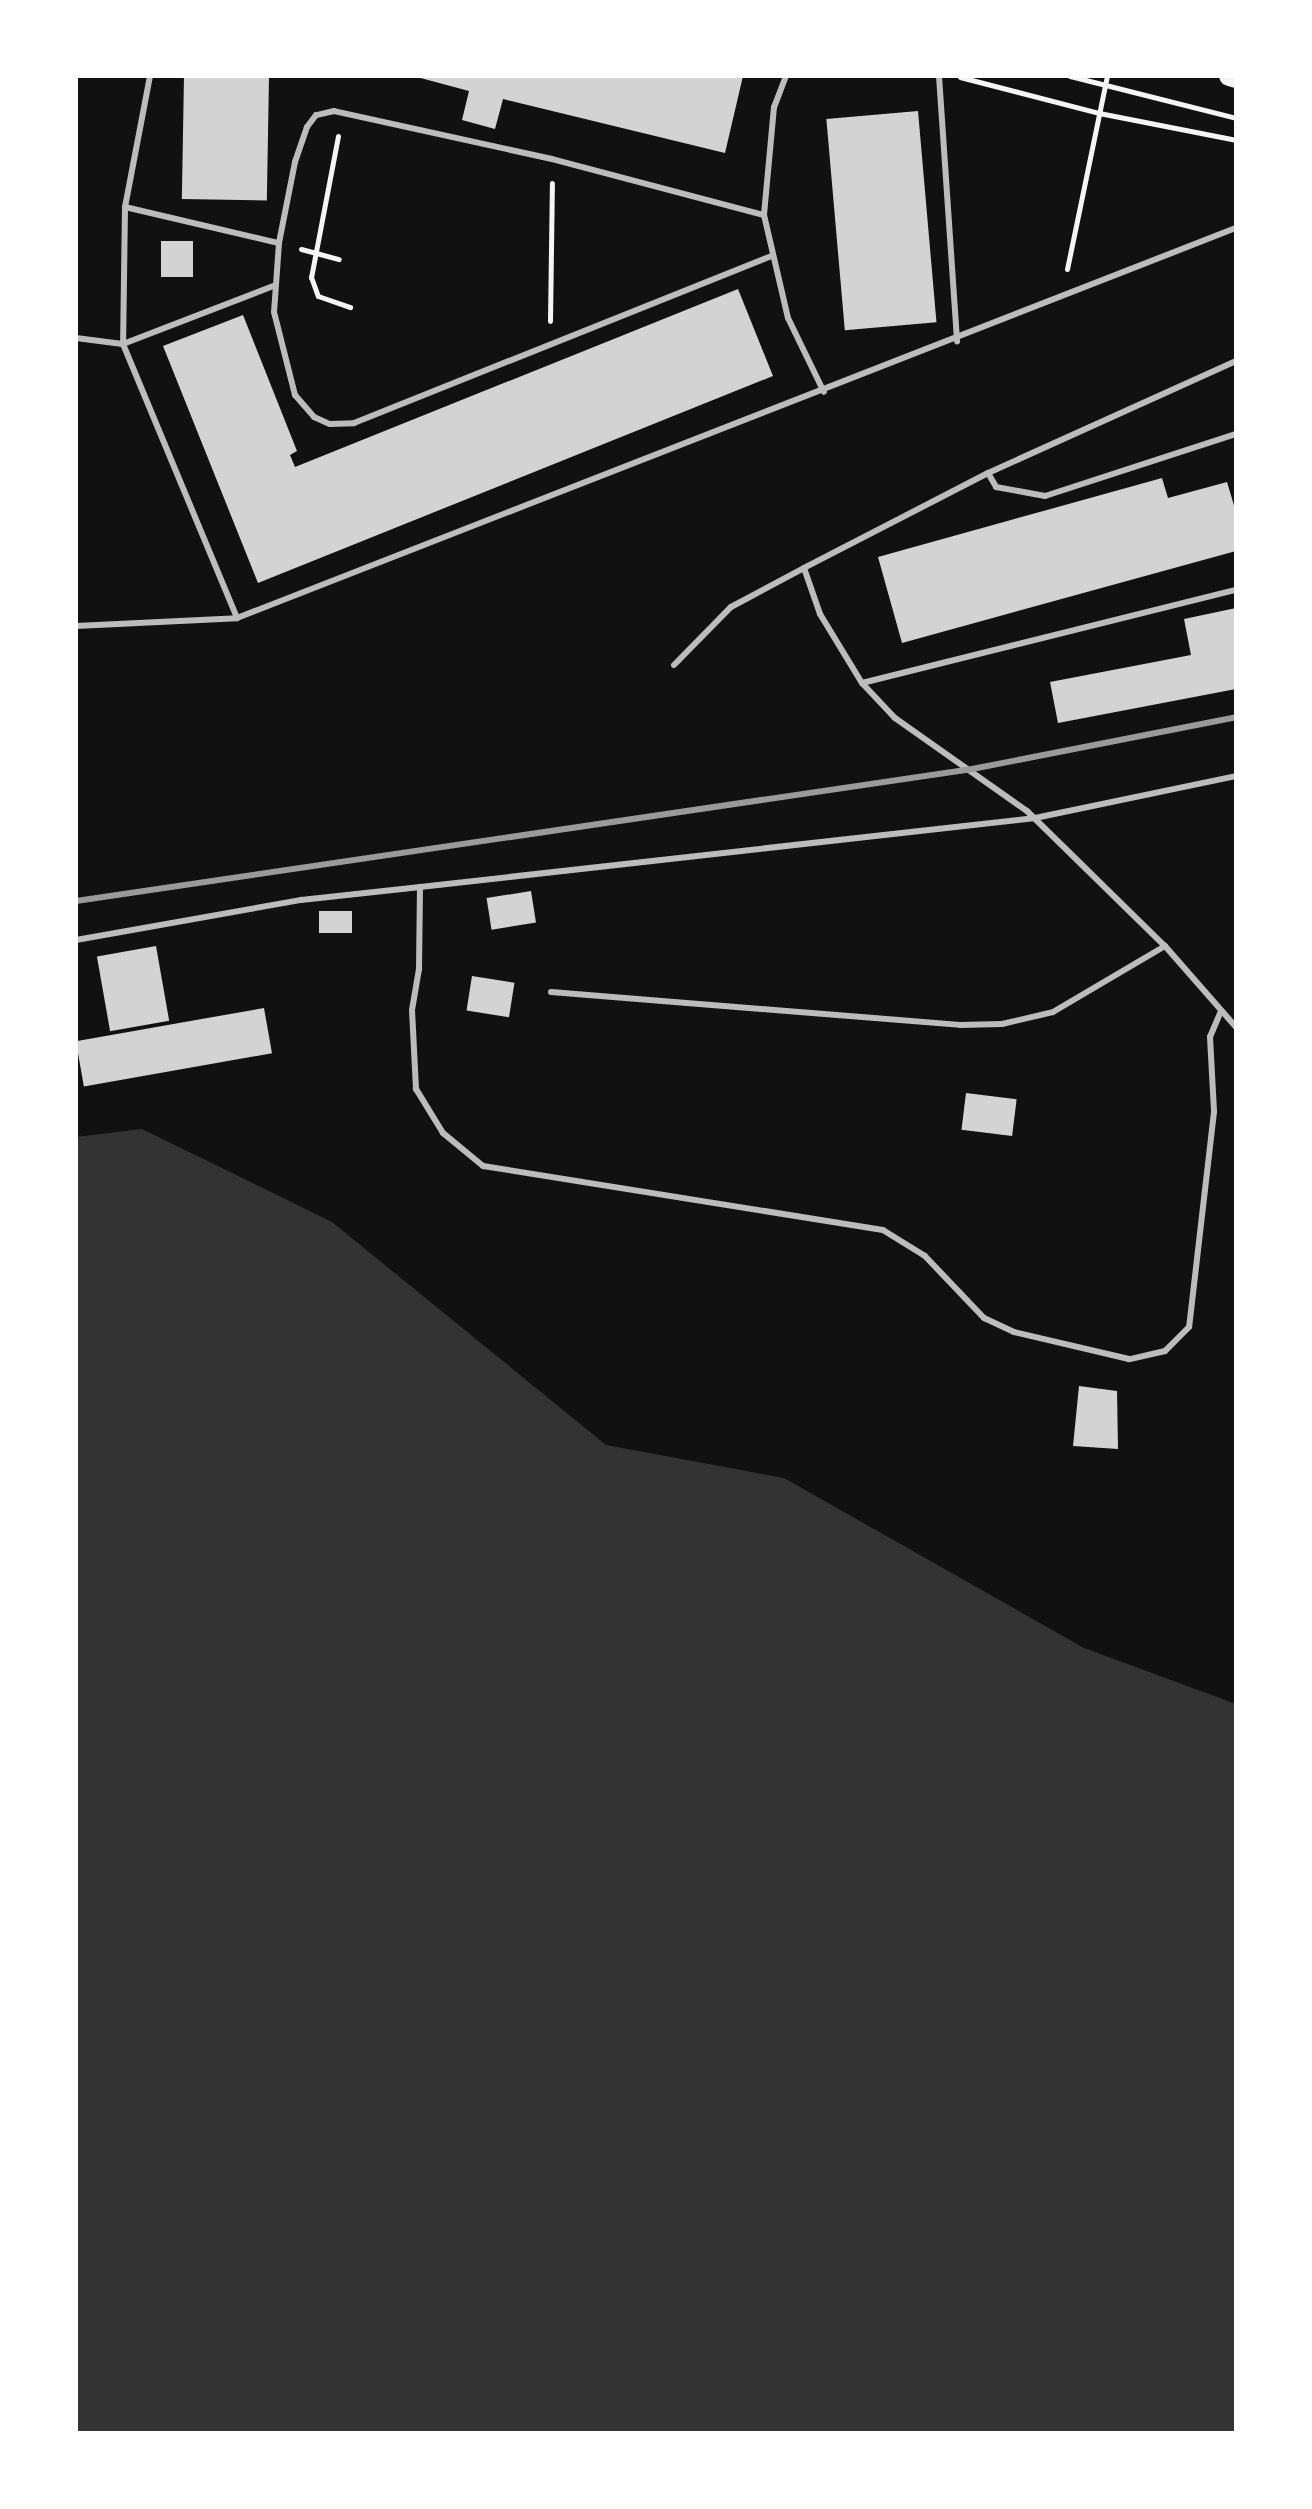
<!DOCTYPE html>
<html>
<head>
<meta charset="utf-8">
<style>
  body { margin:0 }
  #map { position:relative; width:1312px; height:2509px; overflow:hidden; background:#111; font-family:"Libre Baskerville",serif }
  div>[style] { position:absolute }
  .water>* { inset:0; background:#333 }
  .building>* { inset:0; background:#d3d3d3; transform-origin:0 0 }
  .path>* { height:5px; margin:-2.5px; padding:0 2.5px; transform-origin:2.5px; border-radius:2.5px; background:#f5f5f5 }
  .service>* { height:6px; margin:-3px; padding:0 3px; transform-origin:3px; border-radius:3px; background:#bcbcbc }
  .primary>* { height:20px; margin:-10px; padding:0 10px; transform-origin:10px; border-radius:10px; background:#f5f5f5 }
  .rail>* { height:6px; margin:-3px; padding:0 3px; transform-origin:3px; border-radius:3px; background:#9a9a9a }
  span { translate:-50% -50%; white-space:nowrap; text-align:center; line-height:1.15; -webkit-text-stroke:6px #fff; paint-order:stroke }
  .frame { position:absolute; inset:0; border:78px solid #fff; pointer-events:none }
</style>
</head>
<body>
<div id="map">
  <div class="water">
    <i style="clip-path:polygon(142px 1129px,332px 1222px,606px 1445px,784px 1478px,1084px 1648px,1236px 1704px,1236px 2433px,76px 2433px,76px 1137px)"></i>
  </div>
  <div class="building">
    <i style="left:184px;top:76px;width:85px;height:123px;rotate:1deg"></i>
    <i style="clip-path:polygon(413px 76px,743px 76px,725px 153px,503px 99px,495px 129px,462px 120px,469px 91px)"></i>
    <i style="left:918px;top:111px;width:212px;height:92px;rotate:85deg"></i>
    <i style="left:193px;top:241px;width:36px;height:32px;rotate:90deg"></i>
    <i style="clip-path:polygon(738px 289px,773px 376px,258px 583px,163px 346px,243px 315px,297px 451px,290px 455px,295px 467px)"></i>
    <i style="clip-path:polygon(1162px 478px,1168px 498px,1227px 482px,1236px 512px,1236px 551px,902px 643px,878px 557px)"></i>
    <i style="clip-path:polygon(1236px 608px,1236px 689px,1058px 723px,1050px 682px,1191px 655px,1184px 619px)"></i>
    <i style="left:531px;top:891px;width:32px;height:45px;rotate:81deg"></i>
    <i style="left:319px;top:911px;width:33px;height:22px"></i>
    <i style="left:156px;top:946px;width:76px;height:60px;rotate:80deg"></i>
    <i style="left:472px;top:976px;width:43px;height:35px;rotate:9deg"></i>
    <i style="left:264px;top:1008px;width:46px;height:191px;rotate:80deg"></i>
    <i style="left:966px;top:1093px;width:51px;height:37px;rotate:7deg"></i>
    <i style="clip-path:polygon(1079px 1386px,1117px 1391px,1118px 1449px,1073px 1446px)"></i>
  </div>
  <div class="path">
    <i style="left:1070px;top:76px;width:171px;rotate:14.2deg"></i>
    <i style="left:960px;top:77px;width:144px;rotate:14.5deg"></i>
    <i style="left:1099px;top:113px;width:140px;rotate:11.1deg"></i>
    <i style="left:338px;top:136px;width:144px;rotate:100.8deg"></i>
    <i style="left:311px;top:277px;width:20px;rotate:70deg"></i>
    <i style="left:318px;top:296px;width:34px;rotate:19deg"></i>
    <i style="left:301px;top:249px;width:39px;rotate:15deg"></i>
    <i style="left:1067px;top:269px;width:197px;rotate:-78.3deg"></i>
    <i style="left:550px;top:321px;width:138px;rotate:-89.2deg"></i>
  </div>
  <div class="service">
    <i style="left:150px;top:76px;width:133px;rotate:100.8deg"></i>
    <i style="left:125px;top:207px;width:137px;rotate:90.8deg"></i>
    <i style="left:123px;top:344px;width:297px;rotate:67.4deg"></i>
    <i style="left:786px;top:76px;width:33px;rotate:111deg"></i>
    <i style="left:774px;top:107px;width:108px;rotate:95.3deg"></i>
    <i style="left:764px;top:215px;width:106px;rotate:76.9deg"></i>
    <i style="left:788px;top:318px;width:82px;rotate:64.1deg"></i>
    <i style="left:939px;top:76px;width:266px;rotate:86.1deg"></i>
    <i style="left:125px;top:207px;width:158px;rotate:13.2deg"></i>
    <i style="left:764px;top:215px;width:219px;rotate:-165.2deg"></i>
    <i style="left:552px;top:159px;width:223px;rotate:-167.6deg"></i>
    <i style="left:334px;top:111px;width:18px;rotate:167deg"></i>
    <i style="left:316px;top:115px;width:15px;rotate:127deg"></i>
    <i style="left:307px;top:127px;width:37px;rotate:109deg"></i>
    <i style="left:295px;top:162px;width:83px;rotate:101.2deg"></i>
    <i style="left:279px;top:243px;width:69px;rotate:94.1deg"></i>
    <i style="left:274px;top:312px;width:86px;rotate:75.8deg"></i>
    <i style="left:295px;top:395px;width:29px;rotate:49deg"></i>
    <i style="left:314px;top:417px;width:17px;rotate:24deg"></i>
    <i style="left:330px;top:424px;width:24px;rotate:-2deg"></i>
    <i style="left:354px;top:423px;width:449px;rotate:-21.8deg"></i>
    <i style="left:76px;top:338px;width:47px;rotate:7.3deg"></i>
    <i style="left:123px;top:344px;width:161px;rotate:-21.1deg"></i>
    <i style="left:1236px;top:361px;width:272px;rotate:155.7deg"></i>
    <i style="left:988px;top:473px;width:207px;rotate:152.7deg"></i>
    <i style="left:804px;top:568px;width:49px;rotate:70.8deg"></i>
    <i style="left:820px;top:614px;width:81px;rotate:58.7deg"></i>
    <i style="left:862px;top:683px;width:48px;rotate:46.7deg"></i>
    <i style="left:895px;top:718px;width:161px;rotate:35.2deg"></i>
    <i style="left:1027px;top:811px;width:193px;rotate:44.4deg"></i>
    <i style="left:1165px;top:946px;width:108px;rotate:48.8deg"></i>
    <i style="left:988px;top:473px;width:16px;rotate:60deg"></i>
    <i style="left:996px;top:487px;width:50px;rotate:10.4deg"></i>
    <i style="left:1045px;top:496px;width:201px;rotate:-18deg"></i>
    <i style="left:76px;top:626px;width:161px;rotate:-2.8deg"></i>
    <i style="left:237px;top:618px;width:1072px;rotate:-21.33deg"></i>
    <i style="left:674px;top:665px;width:81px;rotate:-45.5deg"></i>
    <i style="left:731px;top:607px;width:83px;rotate:-28.1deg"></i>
    <i style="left:862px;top:683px;width:385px;rotate:-14deg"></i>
    <i style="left:76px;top:940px;width:229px;rotate:-10.1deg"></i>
    <i style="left:301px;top:900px;width:120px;rotate:-6.2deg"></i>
    <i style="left:551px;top:992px;width:410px;rotate:4.6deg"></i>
    <i style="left:960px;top:1025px;width:42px;rotate:-1.4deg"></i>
    <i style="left:1002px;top:1024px;width:52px;rotate:-13.2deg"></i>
    <i style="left:1053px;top:1012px;width:130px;rotate:-30.5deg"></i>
    <i style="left:1221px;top:1011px;width:28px;rotate:113deg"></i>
    <i style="left:1210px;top:1037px;width:75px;rotate:86.9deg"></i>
    <i style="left:1214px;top:1112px;width:216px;rotate:96.6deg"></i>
    <i style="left:1189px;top:1327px;width:34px;rotate:135deg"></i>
    <i style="left:1165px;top:1351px;width:37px;rotate:167deg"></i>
    <i style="left:1129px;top:1359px;width:118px;rotate:-166.8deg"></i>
    <i style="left:1014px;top:1332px;width:33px;rotate:-155deg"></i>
    <i style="left:984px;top:1318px;width:86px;rotate:-133.6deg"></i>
    <i style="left:925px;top:1256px;width:49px;rotate:-148.2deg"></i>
    <i style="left:883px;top:1230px;width:405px;rotate:-170.9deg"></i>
    <i style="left:483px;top:1166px;width:52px;rotate:-140.5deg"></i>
    <i style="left:443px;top:1133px;width:52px;rotate:-121.5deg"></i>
    <i style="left:416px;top:1089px;width:79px;rotate:-92.9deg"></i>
    <i style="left:412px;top:1010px;width:42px;rotate:-80.3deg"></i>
    <i style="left:419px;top:969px;width:82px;rotate:-89.3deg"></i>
    <i style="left:420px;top:887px;width:619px;rotate:-6.4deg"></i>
    <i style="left:1035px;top:818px;width:205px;rotate:-11.8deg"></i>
  </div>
  <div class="primary">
    <i style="left:1229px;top:76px;width:7px;rotate:16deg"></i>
  </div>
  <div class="rail">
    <i style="left:76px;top:901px;width:906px;rotate:-8.38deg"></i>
    <i style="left:972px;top:769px;width:269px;rotate:-11.1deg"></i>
  </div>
  <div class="frame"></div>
</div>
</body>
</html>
